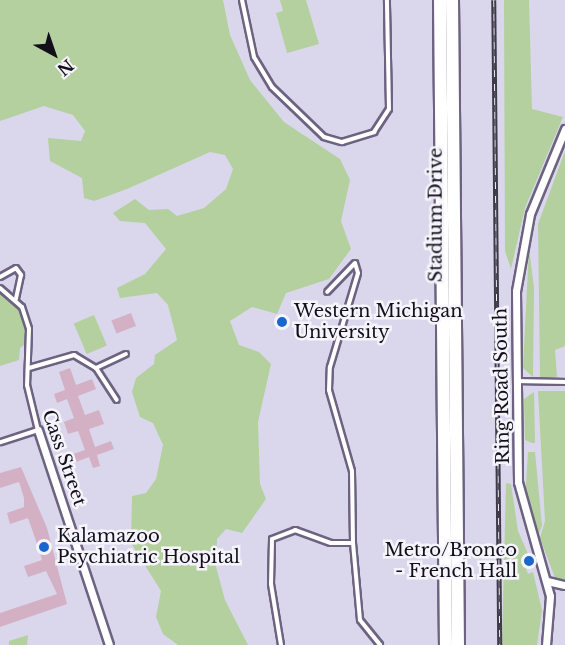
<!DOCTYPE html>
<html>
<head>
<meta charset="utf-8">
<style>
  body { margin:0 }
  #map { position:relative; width:565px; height:645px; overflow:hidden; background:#ebe3ff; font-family:"Libre Baskerville",serif }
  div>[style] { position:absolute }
  .education>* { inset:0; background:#dad7ed; transform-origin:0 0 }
  .green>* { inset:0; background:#b3d09e; transform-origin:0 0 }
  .building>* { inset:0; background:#d3b0c4; transform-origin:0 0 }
  .roads { filter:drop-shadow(2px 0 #6d6381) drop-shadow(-2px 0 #6d6381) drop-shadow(0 2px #6d6381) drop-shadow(0 -2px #6d6381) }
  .service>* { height:4px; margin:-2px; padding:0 2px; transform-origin:2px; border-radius:2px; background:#fff }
  .minor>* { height:7px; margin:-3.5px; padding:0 3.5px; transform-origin:3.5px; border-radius:3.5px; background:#fff }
  .primary>* { height:12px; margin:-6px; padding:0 6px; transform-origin:6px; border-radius:6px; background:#fff }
  .rail>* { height:4.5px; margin-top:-2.25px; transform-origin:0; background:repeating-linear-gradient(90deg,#f6f4fb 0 7px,#3e3a48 0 14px); box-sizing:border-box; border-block:2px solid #3e3a48 }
  .dots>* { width:16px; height:16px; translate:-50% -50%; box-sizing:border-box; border:3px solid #f6f4fb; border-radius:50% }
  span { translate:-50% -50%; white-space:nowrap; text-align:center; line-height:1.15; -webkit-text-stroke:5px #f6f4fb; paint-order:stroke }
  .street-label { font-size:18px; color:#120f1a }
  .poi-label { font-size:18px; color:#120f1a }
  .left { translate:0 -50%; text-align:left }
  .right { translate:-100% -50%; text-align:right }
  .north { position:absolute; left:24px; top:24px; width:60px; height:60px; -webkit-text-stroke:4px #f6f4fb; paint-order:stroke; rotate:140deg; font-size:16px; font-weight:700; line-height:24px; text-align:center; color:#120f1a }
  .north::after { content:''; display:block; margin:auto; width:21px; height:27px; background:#120f1a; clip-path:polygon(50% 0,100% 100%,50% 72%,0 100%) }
</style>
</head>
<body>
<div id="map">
  <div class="education">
    <i style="left:0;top:0;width:565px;height:645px"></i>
  </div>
  <div class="green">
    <i style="clip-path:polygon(0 0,223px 0,230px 35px,250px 80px,284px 122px,340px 159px,350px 180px,341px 221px,351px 249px,329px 279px,286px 293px,277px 314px,252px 307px,230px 321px,239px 345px,259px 352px,271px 364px,258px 422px,260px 484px,266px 499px,242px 533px,226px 529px,217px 539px,216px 567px,225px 600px,248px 645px,178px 645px,163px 634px,156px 617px,161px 591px,131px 543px,132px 496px,146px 493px,156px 479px,163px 445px,153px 423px,140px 417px,132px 392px,136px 378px,154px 364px,155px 355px,177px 340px,168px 305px,157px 293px,120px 298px,117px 288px,145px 274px,166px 249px,145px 223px,120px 221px,113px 213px,135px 199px,149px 210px,168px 209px,177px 216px,204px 208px,226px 189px,233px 169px,225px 155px,210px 152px,127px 189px,94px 201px,84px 198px,82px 178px,50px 161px,48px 138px,81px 141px,85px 131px,73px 115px,44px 106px,0 121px)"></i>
    <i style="clip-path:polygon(280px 0,306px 0,319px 44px,287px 53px,276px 13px,283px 11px)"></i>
    <i style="clip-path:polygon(504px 0,529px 0,532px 109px,563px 117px,525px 208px,511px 269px,505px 251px)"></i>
    <i style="clip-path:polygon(565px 151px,565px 346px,555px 350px,557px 377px,540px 377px,538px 224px)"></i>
    <i style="clip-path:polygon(529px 248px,534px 288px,533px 377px,523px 368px)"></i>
    <i style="clip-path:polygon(0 292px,19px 309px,29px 341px,20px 348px,19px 360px,0 366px)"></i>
    <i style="left:94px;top:315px;width:33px;height:22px;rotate:67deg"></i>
    <i style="clip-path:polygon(538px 391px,565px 391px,565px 581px,555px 578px,540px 538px,545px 521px)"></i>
    <i style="clip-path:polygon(534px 392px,535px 443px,532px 443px,525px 440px,524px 399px)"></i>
    <i style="clip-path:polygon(528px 452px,535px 452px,542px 526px,536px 540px,525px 501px)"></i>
    <i style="clip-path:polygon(506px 483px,511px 484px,518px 531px,529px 556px,526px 568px,528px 574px,533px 572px,542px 610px,537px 645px,502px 645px)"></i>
    <i style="clip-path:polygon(28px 635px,27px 645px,9px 645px,9px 641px)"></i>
  </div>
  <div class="building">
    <i style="left:131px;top:313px;width:14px;height:21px;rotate:69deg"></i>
    <i style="clip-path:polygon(70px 368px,76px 385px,92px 379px,96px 389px,78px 396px,85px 415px,99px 410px,104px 424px,89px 429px,95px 447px,111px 441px,114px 449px,97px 455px,100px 466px,93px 468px,89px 457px,76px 462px,73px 454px,85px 450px,78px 431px,68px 434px,64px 422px,74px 418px,67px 399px,57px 403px,54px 394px,65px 390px,59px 372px)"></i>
    <i style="clip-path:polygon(21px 467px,47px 528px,67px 604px,0 627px,0 613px,57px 594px,46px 571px,28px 577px,24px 566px,42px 560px,35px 538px,28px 518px,10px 524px,7px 513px,24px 507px,24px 498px,19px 482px,0 488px,0 473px)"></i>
  </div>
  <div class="roads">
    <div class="service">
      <i style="left:242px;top:0;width:58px;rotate:78.1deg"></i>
      <i style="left:254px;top:57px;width:35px;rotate:59deg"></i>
      <i style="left:272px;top:87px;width:72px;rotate:43.9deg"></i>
      <i style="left:324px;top:137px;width:19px;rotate:16deg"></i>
      <i style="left:342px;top:142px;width:34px;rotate:-17deg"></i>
      <i style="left:374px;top:132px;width:27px;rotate:-57deg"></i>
      <i style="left:389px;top:109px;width:109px;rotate:-91.1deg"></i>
      <i style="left:0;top:277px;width:18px;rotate:-29deg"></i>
      <i style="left:16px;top:268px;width:9px;rotate:54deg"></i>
      <i style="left:21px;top:275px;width:25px;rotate:102deg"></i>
      <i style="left:0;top:288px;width:29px;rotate:41deg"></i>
      <i style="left:22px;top:307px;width:23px;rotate:72deg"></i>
      <i style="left:29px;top:329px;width:56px;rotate:92deg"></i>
      <i style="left:27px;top:385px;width:46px;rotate:76.3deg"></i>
      <i style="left:38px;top:430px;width:40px;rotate:162deg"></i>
      <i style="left:29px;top:368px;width:47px;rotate:-16.1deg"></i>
      <i style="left:74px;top:355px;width:26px;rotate:31deg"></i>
      <i style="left:96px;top:368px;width:38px;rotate:57deg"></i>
      <i style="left:96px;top:368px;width:33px;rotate:-25deg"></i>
      <i style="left:517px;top:381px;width:48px;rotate:1.2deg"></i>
      <i style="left:353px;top:543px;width:77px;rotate:84.8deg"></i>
      <i style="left:360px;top:620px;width:32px;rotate:51deg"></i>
      <i style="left:281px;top:645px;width:62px;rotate:-99.3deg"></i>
      <i style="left:271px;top:584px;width:45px;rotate:-88.7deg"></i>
      <i style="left:272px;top:539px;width:25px;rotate:-21deg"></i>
      <i style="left:295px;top:530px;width:38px;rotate:20deg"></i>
      <i style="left:331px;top:543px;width:22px"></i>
      <i style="left:353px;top:543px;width:72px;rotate:-90.8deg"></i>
      <i style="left:352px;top:471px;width:84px;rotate:-105.9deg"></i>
      <i style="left:329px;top:390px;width:23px;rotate:-88deg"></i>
      <i style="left:330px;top:367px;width:98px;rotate:-73.4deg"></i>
      <i style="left:358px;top:273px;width:10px;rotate:-107deg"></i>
      <i style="left:355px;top:263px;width:40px;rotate:134deg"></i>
    </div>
    <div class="minor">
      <i style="left:38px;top:430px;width:226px;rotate:71.7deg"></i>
      <i style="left:547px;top:581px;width:18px;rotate:13deg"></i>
      <i style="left:546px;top:645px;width:49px;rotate:-85.3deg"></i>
      <i style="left:550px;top:596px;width:118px;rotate:-105.7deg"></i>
      <i style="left:518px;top:482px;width:191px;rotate:-90.6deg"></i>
      <i style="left:516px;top:291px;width:78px;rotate:-79.7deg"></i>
      <i style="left:530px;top:214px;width:92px;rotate:-67.6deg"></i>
    </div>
    <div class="primary">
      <i style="left:440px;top:0;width:645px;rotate:89.47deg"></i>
      <i style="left:452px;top:0;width:645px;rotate:89.47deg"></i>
    </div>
  </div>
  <div class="rail">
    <i style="left:494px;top:0;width:645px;rotate:89.47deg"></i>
  </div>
  <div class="dots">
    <i style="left:282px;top:322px;background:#1b65cf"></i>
    <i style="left:44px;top:547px;background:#1b65cf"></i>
    <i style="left:529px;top:561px;background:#1b65cf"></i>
  </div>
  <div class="street-label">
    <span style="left:436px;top:215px;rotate:-90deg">Stadium Drive</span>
    <span style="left:502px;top:386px;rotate:-91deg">Ring Road South</span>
    <span style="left:64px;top:458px;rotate:71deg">Cass Street</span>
  </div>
  <div class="poi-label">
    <span class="left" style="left:294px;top:322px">Western Michigan<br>University</span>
    <span class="left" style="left:57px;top:547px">Kalamazoo<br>Psychiatric Hospital</span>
    <span class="right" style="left:517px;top:561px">Metro/Bronco<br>- French Hall</span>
  </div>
  <div class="north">N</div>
</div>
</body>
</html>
